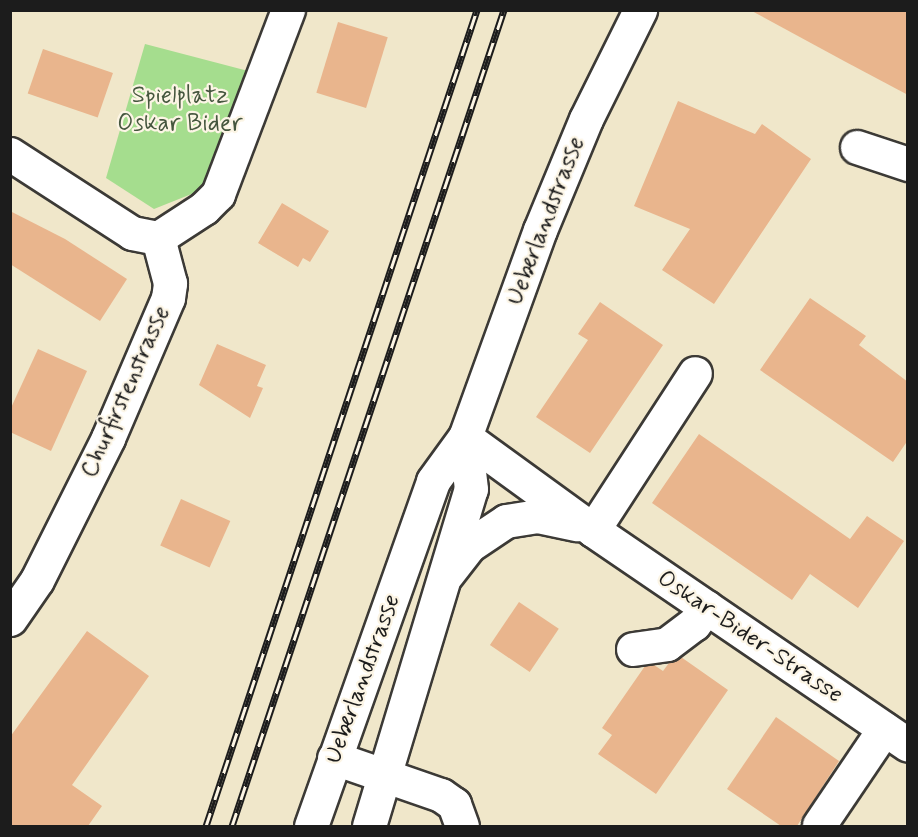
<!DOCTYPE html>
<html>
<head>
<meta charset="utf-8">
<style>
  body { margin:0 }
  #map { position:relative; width:918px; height:837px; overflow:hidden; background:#f0e7ca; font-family:Mynerve,sans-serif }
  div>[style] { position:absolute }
  .green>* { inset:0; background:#a5dd8e }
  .building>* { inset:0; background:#e9b58d; transform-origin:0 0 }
  .roads { filter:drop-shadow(2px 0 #3c3a36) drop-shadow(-2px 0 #3c3a36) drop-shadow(0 2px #3c3a36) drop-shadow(0 -2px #3c3a36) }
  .minor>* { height:33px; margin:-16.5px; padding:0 16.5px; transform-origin:16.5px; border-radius:16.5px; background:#fff }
  .major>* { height:33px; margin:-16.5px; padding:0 16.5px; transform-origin:16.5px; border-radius:16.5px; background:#fff }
  .rail>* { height:7px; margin-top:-3.5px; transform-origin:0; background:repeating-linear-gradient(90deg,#fcf5e5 0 14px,#1c1c1c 0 28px); box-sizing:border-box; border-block:2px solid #1c1c1c }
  span { translate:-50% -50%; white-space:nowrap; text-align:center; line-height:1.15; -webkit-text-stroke:4.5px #fcf5e5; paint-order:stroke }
  .park-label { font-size:24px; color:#45563e }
  .street-label { font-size:24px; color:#1c1c1c }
  .frame { position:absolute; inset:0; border:12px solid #1c1c1c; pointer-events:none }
</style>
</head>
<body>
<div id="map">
  <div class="green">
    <i style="clip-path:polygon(145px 44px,252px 72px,204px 189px,154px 209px,106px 178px)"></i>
  </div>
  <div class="building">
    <i style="clip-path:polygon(750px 10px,908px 10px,908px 95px,844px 61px)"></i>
    <i style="left:338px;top:22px;width:52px;height:74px;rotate:17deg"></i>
    <i style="left:43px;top:49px;width:74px;height:47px;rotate:19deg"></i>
    <i style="clip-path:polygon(678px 101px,755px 134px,762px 124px,811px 159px,714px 304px,662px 270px,690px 229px,634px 206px)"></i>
    <i style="clip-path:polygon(282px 203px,329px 231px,310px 262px,303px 258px,298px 267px,258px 243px)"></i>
    <i style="clip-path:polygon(10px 211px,65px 239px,127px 279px,100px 321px,10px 264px)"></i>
    <i style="clip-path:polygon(810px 298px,866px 336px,859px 345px,908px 382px,908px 440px,893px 462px,760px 370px)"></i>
    <i style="clip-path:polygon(600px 302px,663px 345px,590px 453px,536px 417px,588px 340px,578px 334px)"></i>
    <i style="clip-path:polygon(217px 344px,266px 365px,257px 386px,263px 388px,250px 418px,199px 385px)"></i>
    <i style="clip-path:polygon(38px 349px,87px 371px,51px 451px,10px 432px,10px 410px)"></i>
    <i style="clip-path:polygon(699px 434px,850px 539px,867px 516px,904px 541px,858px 608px,810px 574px,792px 600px,652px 503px)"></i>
    <i style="left:181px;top:499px;width:54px;height:51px;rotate:24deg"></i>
    <i style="left:519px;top:602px;width:48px;height:52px;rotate:34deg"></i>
    <i style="clip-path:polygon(87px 631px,149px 676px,72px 785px,102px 806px,88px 826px,10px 826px,10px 737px)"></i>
    <i style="clip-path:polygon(681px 657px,728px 690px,656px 794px,598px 754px,612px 735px,602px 728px,645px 666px,654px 665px,663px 671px,669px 663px)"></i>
    <i style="clip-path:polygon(776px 717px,839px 761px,797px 826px,781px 826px,727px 789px)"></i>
  </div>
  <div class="roads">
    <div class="minor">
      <i style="left:857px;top:147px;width:54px;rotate:18.4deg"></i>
      <i style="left:10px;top:154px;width:145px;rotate:32.9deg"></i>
      <i style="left:132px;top:233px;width:26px;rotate:11deg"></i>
      <i style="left:158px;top:238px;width:55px;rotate:-33.1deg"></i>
      <i style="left:204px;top:208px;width:20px;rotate:-45deg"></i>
      <i style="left:218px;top:194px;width:197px;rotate:-69.2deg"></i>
      <i style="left:465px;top:437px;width:158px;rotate:36deg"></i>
      <i style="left:593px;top:530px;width:381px;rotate:34.3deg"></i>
      <i style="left:593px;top:530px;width:187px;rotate:-57deg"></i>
      <i style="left:447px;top:574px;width:37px;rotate:-52deg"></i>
      <i style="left:470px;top:545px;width:43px;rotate:-33.7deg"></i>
      <i style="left:506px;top:521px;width:32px;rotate:-9deg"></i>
      <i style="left:538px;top:516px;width:40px;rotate:12deg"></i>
      <i style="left:10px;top:619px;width:47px;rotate:-55.3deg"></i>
      <i style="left:37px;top:580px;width:159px;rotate:-63.4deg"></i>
      <i style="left:108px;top:438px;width:152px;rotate:-66.8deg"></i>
      <i style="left:168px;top:298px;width:15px;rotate:-82deg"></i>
      <i style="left:170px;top:283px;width:47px;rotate:-104.9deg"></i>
      <i style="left:633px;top:649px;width:34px;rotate:-8deg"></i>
      <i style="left:667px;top:644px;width:34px;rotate:-37deg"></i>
      <i style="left:694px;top:624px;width:21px;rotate:-53deg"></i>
      <i style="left:334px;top:758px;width:113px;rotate:19.1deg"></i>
      <i style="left:441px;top:795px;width:16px;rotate:35deg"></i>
      <i style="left:454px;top:804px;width:23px;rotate:70deg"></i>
      <i style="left:819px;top:825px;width:116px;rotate:-55.9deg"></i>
    </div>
    <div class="major">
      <i style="left:311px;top:826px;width:366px;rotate:-70.5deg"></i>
      <i style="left:433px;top:481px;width:54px;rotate:-54deg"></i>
      <i style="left:465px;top:437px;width:220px;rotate:-70.1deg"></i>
      <i style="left:540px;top:230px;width:120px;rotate:-67.5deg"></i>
      <i style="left:586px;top:119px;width:122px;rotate:-63.6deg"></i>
      <i style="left:369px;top:826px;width:352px;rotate:-73.2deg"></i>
      <i style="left:471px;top:489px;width:52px;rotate:-96.6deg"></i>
    </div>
  </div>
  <div class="rail">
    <i style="left:206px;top:826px;width:860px;rotate:-71.63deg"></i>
    <i style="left:232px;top:826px;width:860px;rotate:-71.57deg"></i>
  </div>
  <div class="park-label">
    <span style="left:180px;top:110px">Spielplatz<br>Oskar Bider</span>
  </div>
  <div class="street-label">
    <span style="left:546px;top:221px;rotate:-69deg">Ueberlandstrasse</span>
    <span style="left:126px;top:392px;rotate:-66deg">Churfirstenstrasse</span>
    <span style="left:750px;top:637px;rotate:34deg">Oskar-Bider-Strasse</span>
    <span style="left:363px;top:679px;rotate:-70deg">Ueberlandstrasse</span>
  </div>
  <div class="frame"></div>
</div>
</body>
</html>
